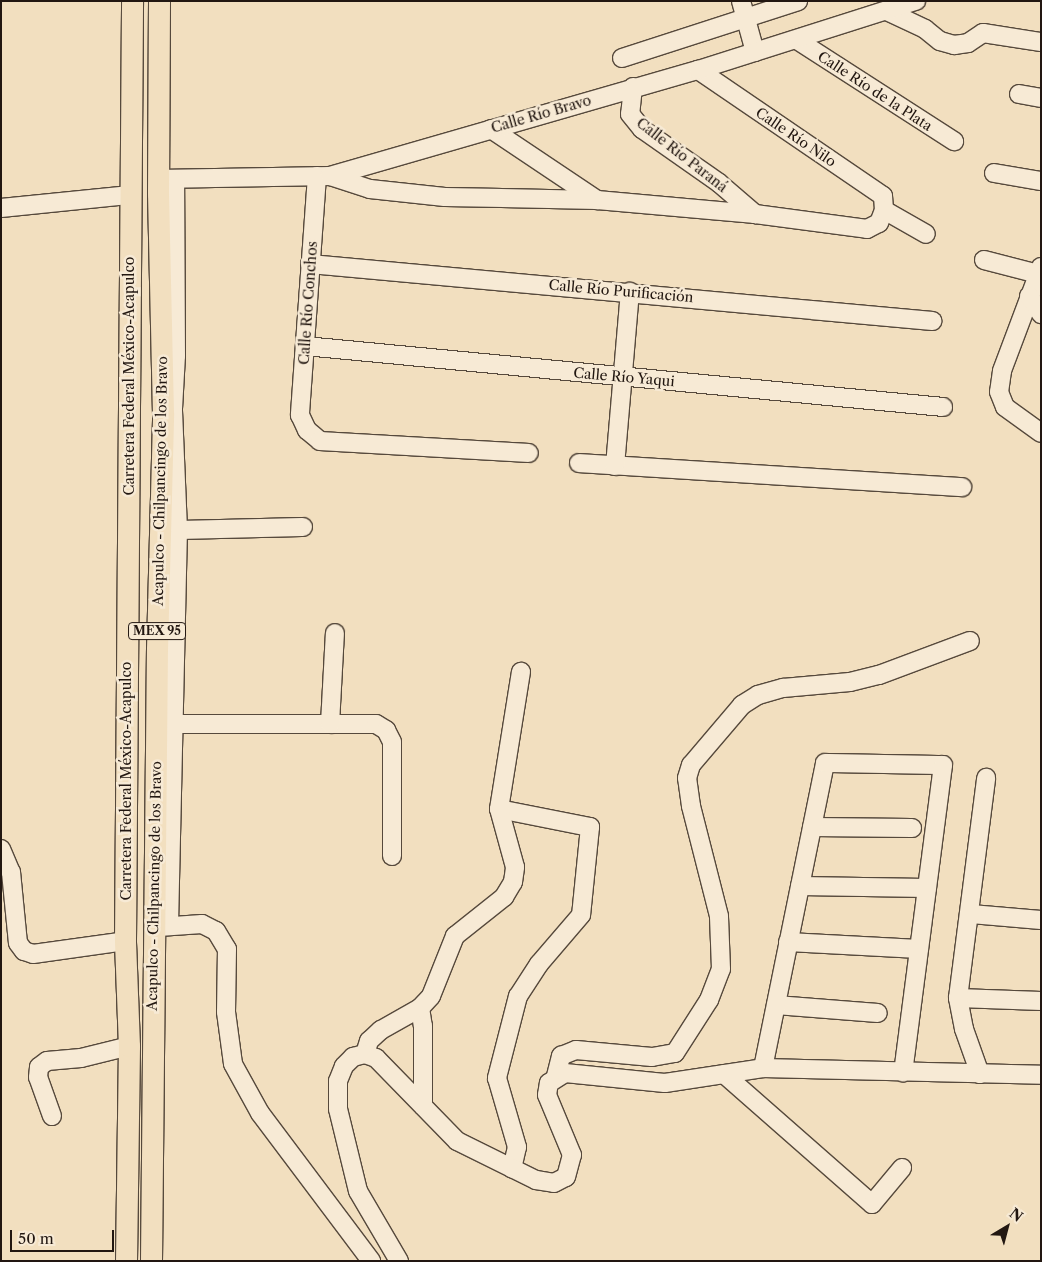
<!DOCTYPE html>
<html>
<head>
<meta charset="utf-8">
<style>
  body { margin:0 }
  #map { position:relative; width:1042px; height:1262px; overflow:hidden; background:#f2dfbf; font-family:"Libre Caslon Text",serif }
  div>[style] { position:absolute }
  .roads { filter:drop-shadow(1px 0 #56493c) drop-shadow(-1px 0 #56493c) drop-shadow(0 1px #56493c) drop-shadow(0 -1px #56493c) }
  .minor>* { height:18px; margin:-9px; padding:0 9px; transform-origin:9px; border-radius:9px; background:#f7ead5 }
  .major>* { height:21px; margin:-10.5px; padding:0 10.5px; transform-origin:10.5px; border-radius:10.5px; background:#f2dfbf }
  span { translate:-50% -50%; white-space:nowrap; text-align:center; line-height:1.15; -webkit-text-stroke:5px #f7ead5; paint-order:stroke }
  .shield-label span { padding:1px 4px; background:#f7ead5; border:1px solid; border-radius:4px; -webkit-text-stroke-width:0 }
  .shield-label { font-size:12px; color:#221711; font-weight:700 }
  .street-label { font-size:14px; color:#221711 }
  .frame { position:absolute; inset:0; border:2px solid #221711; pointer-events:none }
  .north { position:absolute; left:982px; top:1202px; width:50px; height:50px; -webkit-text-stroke:4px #f7ead5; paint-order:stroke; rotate:37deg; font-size:14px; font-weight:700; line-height:20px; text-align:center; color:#221711 }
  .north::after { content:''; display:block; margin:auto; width:18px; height:22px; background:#221711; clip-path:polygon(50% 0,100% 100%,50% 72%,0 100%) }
  .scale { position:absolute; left:10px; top:1230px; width:104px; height:22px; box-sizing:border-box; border:2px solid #221711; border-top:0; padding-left:6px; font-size:15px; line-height:18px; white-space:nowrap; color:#221711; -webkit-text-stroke:4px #f7ead5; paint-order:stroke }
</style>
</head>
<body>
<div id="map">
  <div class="roads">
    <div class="minor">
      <i style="left:741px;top:1px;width:53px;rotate:74.6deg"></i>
      <i style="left:887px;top:11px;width:42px;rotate:25.3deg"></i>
      <i style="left:925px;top:29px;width:19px;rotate:39deg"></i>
      <i style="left:940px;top:41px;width:15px;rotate:16deg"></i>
      <i style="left:954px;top:45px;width:14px;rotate:-8deg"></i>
      <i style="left:968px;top:43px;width:18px;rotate:-34deg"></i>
      <i style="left:983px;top:33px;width:59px;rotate:8.8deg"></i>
      <i style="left:797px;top:40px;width:187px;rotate:32.8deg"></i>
      <i style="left:622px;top:58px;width:185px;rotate:-17.9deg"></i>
      <i style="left:633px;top:87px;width:27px;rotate:96deg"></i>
      <i style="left:630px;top:114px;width:19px;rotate:51deg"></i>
      <i style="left:642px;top:129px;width:94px;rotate:35deg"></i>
      <i style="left:719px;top:183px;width:48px;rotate:40.7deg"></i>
      <i style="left:1019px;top:94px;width:22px;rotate:10deg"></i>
      <i style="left:491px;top:129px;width:128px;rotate:33.8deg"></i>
      <i style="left:994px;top:173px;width:48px;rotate:9.7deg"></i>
      <i style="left:317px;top:176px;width:240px;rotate:94.1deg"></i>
      <i style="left:300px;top:415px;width:17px;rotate:65deg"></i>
      <i style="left:307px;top:430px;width:17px;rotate:40deg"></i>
      <i style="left:320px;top:441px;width:209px;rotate:3.3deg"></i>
      <i style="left:330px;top:176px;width:42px;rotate:18deg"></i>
      <i style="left:370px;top:189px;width:75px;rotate:6.1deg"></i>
      <i style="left:445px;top:197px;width:152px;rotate:1.1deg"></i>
      <i style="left:597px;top:200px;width:159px;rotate:5.1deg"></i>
      <i style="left:755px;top:214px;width:113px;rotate:7.6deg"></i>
      <i style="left:867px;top:229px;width:13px;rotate:-27deg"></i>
      <i style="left:879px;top:223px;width:14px;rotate:-69deg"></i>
      <i style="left:884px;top:210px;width:14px;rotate:-94deg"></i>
      <i style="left:883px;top:196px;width:224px;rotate:-145.7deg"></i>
      <i style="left:158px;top:179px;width:172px;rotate:-1deg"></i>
      <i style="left:330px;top:176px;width:383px;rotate:-16.1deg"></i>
      <i style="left:698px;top:70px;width:229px;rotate:-17.6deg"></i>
      <i style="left:1px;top:208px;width:130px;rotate:-5.8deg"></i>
      <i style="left:884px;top:210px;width:48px;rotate:29.7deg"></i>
      <i style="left:984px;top:260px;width:56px;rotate:14.5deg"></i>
      <i style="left:310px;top:264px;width:625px;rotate:5.24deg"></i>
      <i style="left:1041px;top:267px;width:111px;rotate:110.6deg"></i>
      <i style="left:1002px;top:371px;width:21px;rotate:98deg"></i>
      <i style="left:999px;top:392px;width:16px;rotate:68deg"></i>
      <i style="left:1005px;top:407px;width:44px;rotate:35.8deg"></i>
      <i style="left:1029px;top:296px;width:22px;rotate:56deg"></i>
      <i style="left:305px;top:346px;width:641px;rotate:5.46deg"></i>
      <i style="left:579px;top:463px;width:384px;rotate:3.6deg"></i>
      <i style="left:615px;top:466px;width:175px;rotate:-85.1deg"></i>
      <i style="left:178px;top:530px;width:125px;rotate:-1.4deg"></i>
      <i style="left:174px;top:724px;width:202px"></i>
      <i style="left:376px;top:724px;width:12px;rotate:31deg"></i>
      <i style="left:386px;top:730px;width:13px;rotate:63deg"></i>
      <i style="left:392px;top:742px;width:114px;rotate:90deg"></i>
      <i style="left:330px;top:724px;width:91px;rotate:-86.9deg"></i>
      <i style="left:499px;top:809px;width:93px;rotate:11.2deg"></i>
      <i style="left:590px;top:827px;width:88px;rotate:95.8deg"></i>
      <i style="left:581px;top:915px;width:65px;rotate:130.6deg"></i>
      <i style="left:539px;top:964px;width:38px;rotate:123deg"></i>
      <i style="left:518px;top:996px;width:85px;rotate:104.4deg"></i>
      <i style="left:497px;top:1078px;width:72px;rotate:73.8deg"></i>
      <i style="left:517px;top:1147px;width:22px;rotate:103deg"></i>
      <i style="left:812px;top:827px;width:100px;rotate:0.6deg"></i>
      <i style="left:1px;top:849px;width:25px;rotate:67deg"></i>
      <i style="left:11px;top:872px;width:71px;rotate:84.4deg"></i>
      <i style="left:18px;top:943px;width:10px;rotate:53deg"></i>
      <i style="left:24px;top:951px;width:9px;rotate:18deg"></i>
      <i style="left:33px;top:954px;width:93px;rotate:-8deg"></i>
      <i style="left:800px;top:886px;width:127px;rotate:0.9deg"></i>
      <i style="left:971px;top:914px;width:70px;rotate:4.9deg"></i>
      <i style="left:169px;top:925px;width:395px;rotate:-88.7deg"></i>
      <i style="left:178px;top:530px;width:121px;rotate:-92.4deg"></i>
      <i style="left:173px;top:409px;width:53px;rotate:-86.8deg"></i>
      <i style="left:176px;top:356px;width:177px;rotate:-90.3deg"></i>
      <i style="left:159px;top:927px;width:43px;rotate:-4deg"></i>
      <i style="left:202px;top:924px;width:16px;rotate:27deg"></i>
      <i style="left:216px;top:931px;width:21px;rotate:59deg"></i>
      <i style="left:227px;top:949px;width:63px;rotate:90.9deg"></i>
      <i style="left:226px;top:1012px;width:52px;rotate:82.3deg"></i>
      <i style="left:233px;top:1064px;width:56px;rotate:61.1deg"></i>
      <i style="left:260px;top:1113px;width:185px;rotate:53.1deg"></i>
      <i style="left:788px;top:942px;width:131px;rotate:3.1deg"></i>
      <i style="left:958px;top:998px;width:83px;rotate:2.1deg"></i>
      <i style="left:776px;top:1005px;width:102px;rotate:4.5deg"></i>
      <i style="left:420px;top:1008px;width:18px;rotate:81deg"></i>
      <i style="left:423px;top:1026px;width:80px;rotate:90deg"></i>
      <i style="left:365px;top:1054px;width:14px;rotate:-73deg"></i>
      <i style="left:369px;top:1041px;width:16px;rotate:-43deg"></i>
      <i style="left:381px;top:1030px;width:45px;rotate:-29.4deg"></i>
      <i style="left:420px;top:1008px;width:16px;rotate:-47deg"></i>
      <i style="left:431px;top:996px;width:65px;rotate:-68.2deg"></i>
      <i style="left:455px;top:936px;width:63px;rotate:-38.5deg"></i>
      <i style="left:504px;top:897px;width:17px;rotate:-59deg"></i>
      <i style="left:513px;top:882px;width:15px;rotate:-82deg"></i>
      <i style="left:515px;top:867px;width:60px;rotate:-105.4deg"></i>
      <i style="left:499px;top:809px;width:139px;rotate:-80.9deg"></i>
      <i style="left:763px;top:1068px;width:311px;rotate:-78.5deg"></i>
      <i style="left:825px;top:763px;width:118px;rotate:1deg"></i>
      <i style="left:943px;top:765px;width:310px;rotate:97.4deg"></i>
      <i style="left:724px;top:1074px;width:197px;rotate:41.3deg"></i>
      <i style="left:872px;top:1204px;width:47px;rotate:-50.2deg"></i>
      <i style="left:980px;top:1074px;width:48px;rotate:-109.6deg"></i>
      <i style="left:964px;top:1029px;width:32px;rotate:-101deg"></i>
      <i style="left:958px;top:998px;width:222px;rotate:-82.7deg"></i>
      <i style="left:556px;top:1076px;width:21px;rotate:-76deg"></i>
      <i style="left:561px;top:1056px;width:16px;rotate:-22deg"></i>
      <i style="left:576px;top:1050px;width:76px;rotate:5.3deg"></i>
      <i style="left:652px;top:1057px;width:23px;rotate:-10deg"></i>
      <i style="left:675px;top:1053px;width:63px;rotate:-57.3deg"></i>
      <i style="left:709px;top:1000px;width:33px;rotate:-69deg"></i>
      <i style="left:721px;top:969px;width:53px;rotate:-92.2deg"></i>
      <i style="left:719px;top:916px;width:114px;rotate:-104.3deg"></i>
      <i style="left:691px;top:806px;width:28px;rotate:-98deg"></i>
      <i style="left:687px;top:778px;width:14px;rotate:-73deg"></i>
      <i style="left:691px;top:765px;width:79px;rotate:-49.6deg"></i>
      <i style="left:742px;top:705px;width:19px;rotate:-32deg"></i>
      <i style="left:758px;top:695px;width:26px;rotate:-16deg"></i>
      <i style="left:783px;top:688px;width:67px;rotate:-5.1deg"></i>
      <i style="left:850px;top:682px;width:30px;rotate:-14deg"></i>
      <i style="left:879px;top:675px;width:97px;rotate:-20.5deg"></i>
      <i style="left:52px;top:1116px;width:41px;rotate:-109.7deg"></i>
      <i style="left:38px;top:1077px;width:10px;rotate:-84deg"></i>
      <i style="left:39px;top:1067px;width:10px;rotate:-37deg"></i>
      <i style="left:47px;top:1061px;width:34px;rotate:-5deg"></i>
      <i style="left:81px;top:1058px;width:49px;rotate:-14deg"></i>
      <i style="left:399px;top:1261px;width:81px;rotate:-120.4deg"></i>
      <i style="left:358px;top:1191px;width:84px;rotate:-103.7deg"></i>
      <i style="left:338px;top:1109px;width:28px;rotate:-90deg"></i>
      <i style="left:338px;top:1081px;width:16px;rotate:-68deg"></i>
      <i style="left:344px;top:1066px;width:13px;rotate:-45deg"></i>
      <i style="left:353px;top:1057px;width:12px;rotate:-14deg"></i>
      <i style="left:365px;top:1054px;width:12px;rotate:20deg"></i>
      <i style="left:376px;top:1058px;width:116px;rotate:45.7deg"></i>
      <i style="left:457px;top:1141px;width:88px;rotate:26.3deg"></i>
      <i style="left:536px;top:1180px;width:18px;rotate:9deg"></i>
      <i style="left:554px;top:1183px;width:13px;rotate:-27deg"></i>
      <i style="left:566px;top:1177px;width:23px;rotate:-75deg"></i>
      <i style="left:572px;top:1155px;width:65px;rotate:-112.6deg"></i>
      <i style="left:547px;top:1095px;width:12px;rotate:-81deg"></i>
      <i style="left:549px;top:1083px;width:19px;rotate:-32deg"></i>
      <i style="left:565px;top:1073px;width:100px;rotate:5.7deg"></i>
      <i style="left:665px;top:1083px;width:99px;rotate:-8.7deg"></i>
      <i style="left:763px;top:1068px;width:278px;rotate:1.4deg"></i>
    </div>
    <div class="major">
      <i style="left:126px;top:1261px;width:215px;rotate:-89.2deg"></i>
      <i style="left:129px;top:1046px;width:105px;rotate:-92.2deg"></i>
      <i style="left:125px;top:941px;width:940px;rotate:-89.57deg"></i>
      <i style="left:151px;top:1261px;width:612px;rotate:-89.44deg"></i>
      <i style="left:157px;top:649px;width:236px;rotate:-88.5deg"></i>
      <i style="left:163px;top:413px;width:220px;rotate:-91.3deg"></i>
      <i style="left:158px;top:193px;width:192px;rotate:-89.7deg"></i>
    </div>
  </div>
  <div class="shield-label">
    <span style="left:157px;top:631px">MEX 95</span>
  </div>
  <div class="street-label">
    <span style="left:875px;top:91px;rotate:33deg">Calle Río de la Plata</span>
    <span style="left:541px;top:114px;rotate:-16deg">Calle Río Bravo</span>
    <span style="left:796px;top:137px;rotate:34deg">Calle Río Nilo</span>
    <span style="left:682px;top:155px;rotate:38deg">Calle Río Paraná</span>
    <span style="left:621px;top:291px;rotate:5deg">Calle Río Purificación</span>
    <span style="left:308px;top:303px;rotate:-86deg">Calle Río Conchos</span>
    <span style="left:129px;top:376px;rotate:-90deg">Carretera Federal México-Acapulco</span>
    <span style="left:624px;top:377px;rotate:5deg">Calle Río Yaqui</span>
    <span style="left:160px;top:481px;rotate:-89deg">Acapulco - Chilpancingo de los Bravo</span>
    <span style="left:126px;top:781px;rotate:-90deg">Carretera Federal México-Acapulco</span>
    <span style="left:154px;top:886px;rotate:-89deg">Acapulco - Chilpancingo de los Bravo</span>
  </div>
  <div class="frame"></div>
  <div class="north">N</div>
  <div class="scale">50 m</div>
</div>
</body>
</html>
